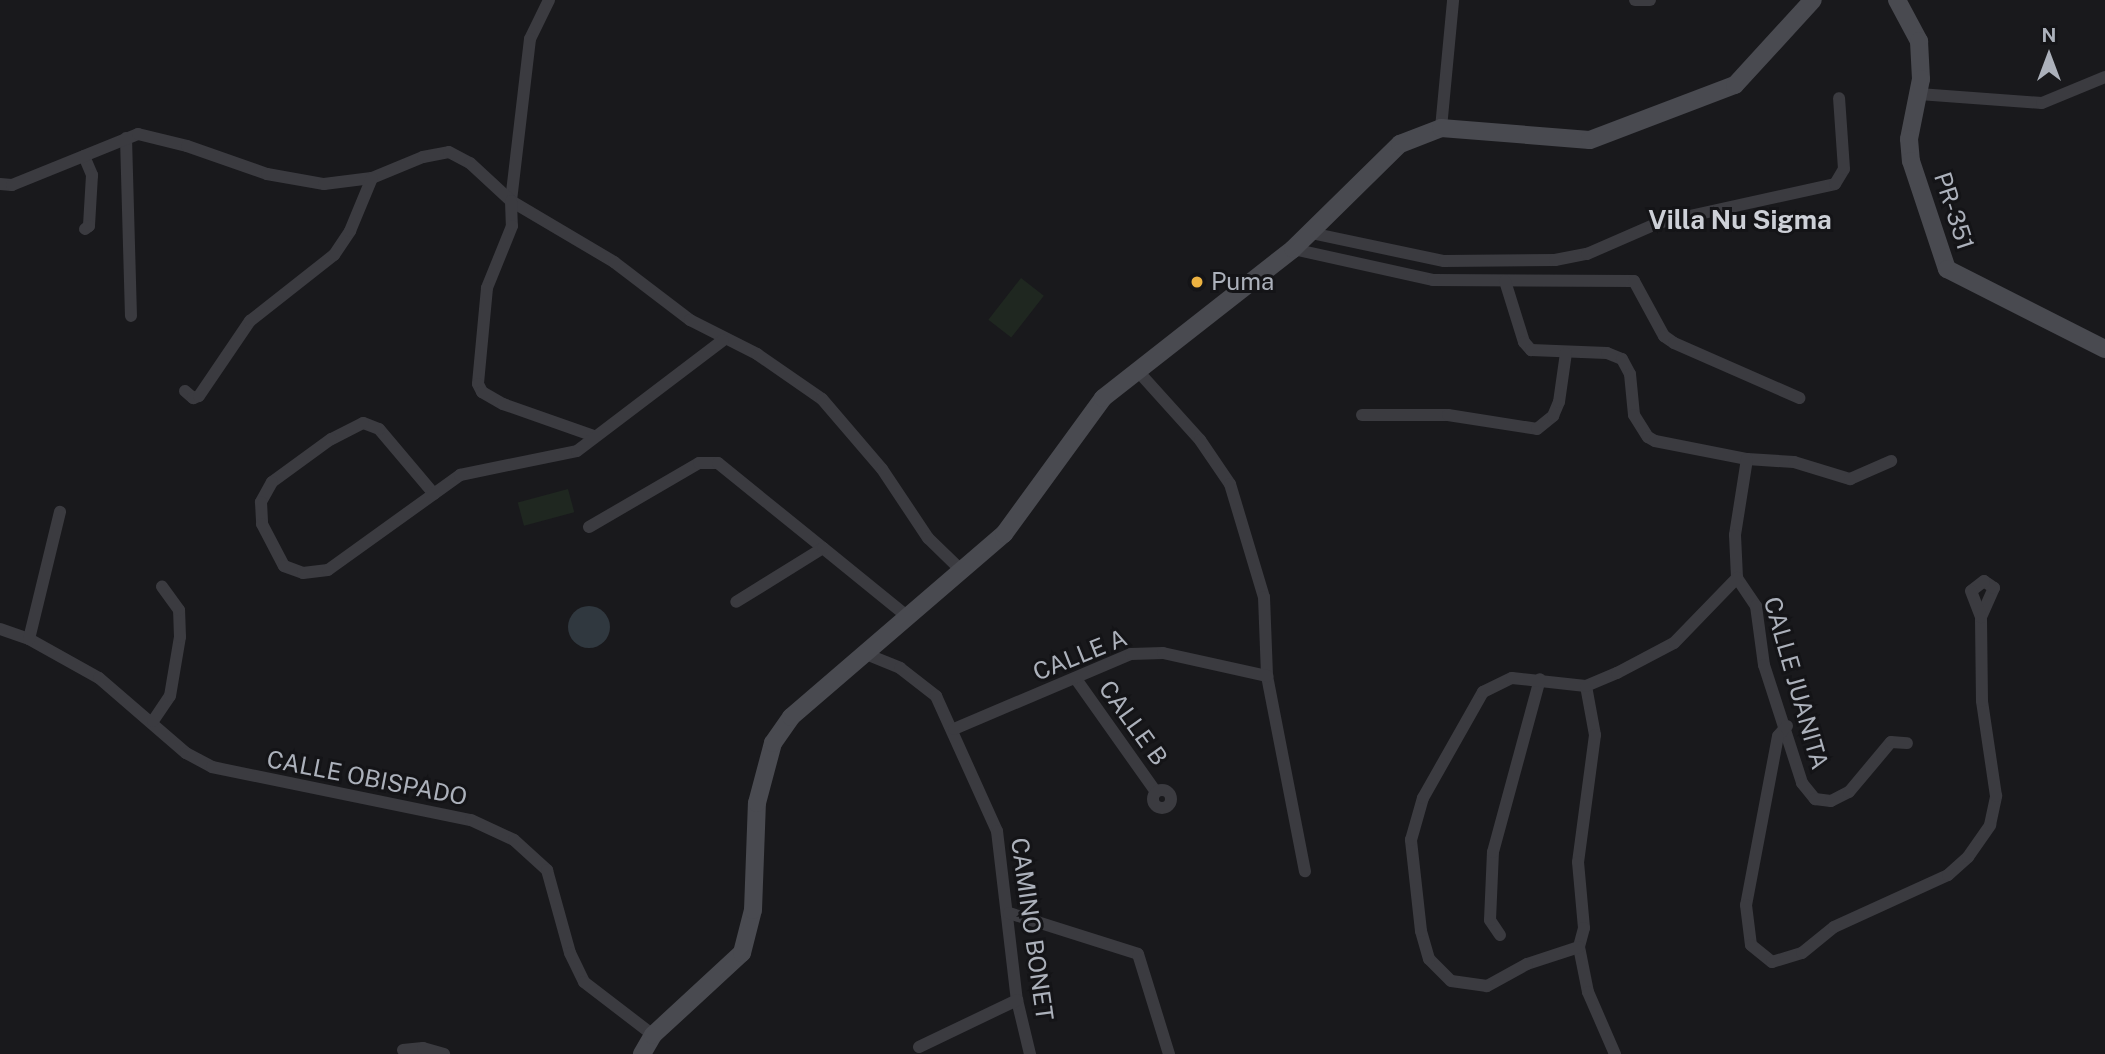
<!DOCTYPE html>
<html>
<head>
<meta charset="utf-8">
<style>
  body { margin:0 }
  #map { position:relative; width:2105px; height:1054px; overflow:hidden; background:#19191c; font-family:"Public Sans",sans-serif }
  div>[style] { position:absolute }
  .green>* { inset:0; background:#1f2720; transform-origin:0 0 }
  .water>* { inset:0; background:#30383f }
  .round { border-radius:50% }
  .street>* { height:12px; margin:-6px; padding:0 6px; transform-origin:6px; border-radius:6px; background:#3b3b40 }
  .street>.ring { margin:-6px; padding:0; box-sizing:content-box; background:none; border:12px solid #3b3b40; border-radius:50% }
  .secondary>* { height:18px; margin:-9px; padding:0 9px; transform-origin:9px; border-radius:9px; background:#494a50 }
  .dots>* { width:19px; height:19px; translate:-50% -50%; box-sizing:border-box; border:4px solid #141417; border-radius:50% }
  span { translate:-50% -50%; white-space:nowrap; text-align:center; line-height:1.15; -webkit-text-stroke:6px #141417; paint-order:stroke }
  .street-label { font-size:24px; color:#acb1bb }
  .poi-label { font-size:24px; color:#acb1bb }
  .left { translate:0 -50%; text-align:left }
  .neighbourhood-label { font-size:26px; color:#cdd0d7; font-weight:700 }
  .north { position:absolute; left:2014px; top:21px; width:70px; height:70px; -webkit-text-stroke:5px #141417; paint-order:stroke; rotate:0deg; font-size:19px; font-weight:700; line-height:28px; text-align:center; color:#acb1bb }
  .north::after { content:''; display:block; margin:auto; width:24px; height:32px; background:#acb1bb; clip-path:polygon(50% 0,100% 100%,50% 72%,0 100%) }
</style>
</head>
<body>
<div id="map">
  <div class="green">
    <i style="left:1021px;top:278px;width:29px;height:53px;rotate:38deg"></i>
    <i style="left:568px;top:489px;width:24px;height:52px;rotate:75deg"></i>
  </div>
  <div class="water">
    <i class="round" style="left:568px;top:606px;width:42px;height:42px"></i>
  </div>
  <div class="street">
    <i style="left:549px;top:0;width:43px;rotate:116deg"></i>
    <i style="left:530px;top:39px;width:163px;rotate:96.7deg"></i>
    <i style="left:511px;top:201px;width:120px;rotate:30.6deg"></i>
    <i style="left:614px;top:262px;width:96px;rotate:37.3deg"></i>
    <i style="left:690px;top:320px;width:75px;rotate:26.9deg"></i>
    <i style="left:757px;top:354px;width:79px;rotate:34.7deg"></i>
    <i style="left:822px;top:399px;width:92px;rotate:49.4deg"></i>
    <i style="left:882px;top:469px;width:83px;rotate:56.3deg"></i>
    <i style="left:928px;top:538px;width:49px;rotate:44.2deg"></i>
    <i style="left:1635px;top:0;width:15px"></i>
    <i style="left:1919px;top:94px;width:123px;rotate:4.2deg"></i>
    <i style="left:2042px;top:103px;width:68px;rotate:-22.4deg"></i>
    <i style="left:1441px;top:128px;width:129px;rotate:-84.6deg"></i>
    <i style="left:126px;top:138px;width:178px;rotate:88.4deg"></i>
    <i style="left:84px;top:156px;width:21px;rotate:67deg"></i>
    <i style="left:92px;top:175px;width:51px;rotate:93.4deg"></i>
    <i style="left:89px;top:226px;width:5px;rotate:143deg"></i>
    <i style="left:0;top:184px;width:12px;rotate:5deg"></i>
    <i style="left:12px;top:185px;width:136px;rotate:-22deg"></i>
    <i style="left:138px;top:134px;width:50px;rotate:13.8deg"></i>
    <i style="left:187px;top:146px;width:85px;rotate:19.3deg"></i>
    <i style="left:267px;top:174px;width:58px;rotate:10deg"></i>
    <i style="left:324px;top:184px;width:48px;rotate:-7.1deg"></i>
    <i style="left:372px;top:178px;width:55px;rotate:-22.4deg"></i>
    <i style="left:423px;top:157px;width:26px;rotate:-11deg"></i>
    <i style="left:449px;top:152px;width:24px;rotate:28deg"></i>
    <i style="left:470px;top:163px;width:56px;rotate:42.8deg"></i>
    <i style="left:511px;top:201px;width:25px;rotate:88deg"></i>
    <i style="left:512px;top:226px;width:67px;rotate:112deg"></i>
    <i style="left:487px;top:288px;width:96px;rotate:95.4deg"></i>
    <i style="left:478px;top:384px;width:9px;rotate:63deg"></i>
    <i style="left:482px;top:392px;width:24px;rotate:30deg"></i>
    <i style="left:503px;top:404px;width:96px;rotate:19.4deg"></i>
    <i style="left:1311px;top:233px;width:136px;rotate:11.9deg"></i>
    <i style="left:1444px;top:261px;width:111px;rotate:-0.5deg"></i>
    <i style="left:1555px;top:260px;width:33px;rotate:-11deg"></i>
    <i style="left:1587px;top:254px;width:77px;rotate:-23.6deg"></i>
    <i style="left:1658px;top:223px;width:181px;rotate:-12.4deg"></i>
    <i style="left:1835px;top:184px;width:17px;rotate:-59deg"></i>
    <i style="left:1844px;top:169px;width:71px;rotate:-94deg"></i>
    <i style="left:1293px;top:249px;width:143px;rotate:12.5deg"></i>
    <i style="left:1433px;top:280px;width:201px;rotate:0.3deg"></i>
    <i style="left:1634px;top:281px;width:63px;rotate:61.4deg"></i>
    <i style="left:1664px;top:336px;width:12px;rotate:35deg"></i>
    <i style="left:1674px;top:343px;width:137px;rotate:23.7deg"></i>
    <i style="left:1505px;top:281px;width:64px;rotate:72.7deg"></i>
    <i style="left:1524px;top:342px;width:11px;rotate:49deg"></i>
    <i style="left:1531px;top:350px;width:76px;rotate:2.3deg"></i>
    <i style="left:1607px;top:353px;width:16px;rotate:22deg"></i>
    <i style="left:1622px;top:359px;width:17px;rotate:62deg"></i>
    <i style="left:1630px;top:374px;width:41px;rotate:84.4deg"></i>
    <i style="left:1634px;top:415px;width:26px;rotate:58deg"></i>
    <i style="left:1648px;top:437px;width:8px;rotate:30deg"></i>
    <i style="left:1655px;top:441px;width:94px;rotate:11.1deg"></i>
    <i style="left:1747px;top:459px;width:47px;rotate:3.7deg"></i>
    <i style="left:1794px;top:462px;width:59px;rotate:16.9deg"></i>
    <i style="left:1850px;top:479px;width:45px;rotate:-23.7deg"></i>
    <i style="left:1136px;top:369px;width:96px;rotate:48deg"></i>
    <i style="left:1200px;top:440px;width:53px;rotate:55.7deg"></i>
    <i style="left:1230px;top:484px;width:118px;rotate:73.3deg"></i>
    <i style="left:1264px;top:597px;width:79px;rotate:87.8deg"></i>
    <i style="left:1267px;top:676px;width:199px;rotate:79deg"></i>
    <i style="left:185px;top:391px;width:11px;rotate:41deg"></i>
    <i style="left:193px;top:398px;width:6px;rotate:-18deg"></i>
    <i style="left:199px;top:396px;width:91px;rotate:-55.8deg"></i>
    <i style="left:250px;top:321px;width:107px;rotate:-38.2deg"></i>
    <i style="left:334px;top:255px;width:29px;rotate:-56deg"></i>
    <i style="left:350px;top:231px;width:57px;rotate:-67.5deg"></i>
    <i style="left:1362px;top:415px;width:86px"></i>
    <i style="left:1448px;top:415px;width:90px;rotate:8.9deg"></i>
    <i style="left:1537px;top:429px;width:21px;rotate:-39deg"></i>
    <i style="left:1553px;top:416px;width:15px;rotate:-67deg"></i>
    <i style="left:1559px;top:402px;width:49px;rotate:-81.9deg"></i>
    <i style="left:1747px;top:459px;width:77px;rotate:99deg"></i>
    <i style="left:1735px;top:535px;width:43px;rotate:87.3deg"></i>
    <i style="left:1737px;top:578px;width:34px;rotate:56deg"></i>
    <i style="left:1756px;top:606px;width:60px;rotate:82.3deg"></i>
    <i style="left:1764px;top:665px;width:124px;rotate:72.1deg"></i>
    <i style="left:1802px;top:783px;width:21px;rotate:51deg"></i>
    <i style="left:1815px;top:799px;width:16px;rotate:7deg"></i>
    <i style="left:1831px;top:801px;width:20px;rotate:-27deg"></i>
    <i style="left:1849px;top:792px;width:65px;rotate:-50deg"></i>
    <i style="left:1891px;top:742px;width:16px;rotate:4deg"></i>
    <i style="left:434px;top:494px;width:85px;rotate:-130.2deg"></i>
    <i style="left:379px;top:429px;width:17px;rotate:-159deg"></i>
    <i style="left:363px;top:423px;width:36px;rotate:153deg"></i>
    <i style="left:331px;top:439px;width:73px;rotate:143.9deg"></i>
    <i style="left:272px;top:482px;width:23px;rotate:119deg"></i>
    <i style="left:261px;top:502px;width:22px;rotate:87deg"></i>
    <i style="left:262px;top:524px;width:47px;rotate:62.4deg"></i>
    <i style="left:284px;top:566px;width:20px;rotate:20deg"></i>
    <i style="left:303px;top:573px;width:25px;rotate:-7deg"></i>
    <i style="left:328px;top:570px;width:163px;rotate:-35.7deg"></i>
    <i style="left:460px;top:475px;width:119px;rotate:-11.6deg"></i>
    <i style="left:577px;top:451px;width:183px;rotate:-37.2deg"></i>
    <i style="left:589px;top:527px;width:127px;rotate:-30.2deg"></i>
    <i style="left:699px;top:463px;width:19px"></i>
    <i style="left:718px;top:463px;width:135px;rotate:39deg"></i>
    <i style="left:823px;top:548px;width:102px;rotate:148.2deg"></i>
    <i style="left:823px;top:548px;width:111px;rotate:39.1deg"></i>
    <i style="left:0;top:629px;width:31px;rotate:19deg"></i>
    <i style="left:29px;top:639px;width:80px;rotate:29.1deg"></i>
    <i style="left:99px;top:678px;width:115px;rotate:40.8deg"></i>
    <i style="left:186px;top:753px;width:30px;rotate:28deg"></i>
    <i style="left:212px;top:767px;width:264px;rotate:11.6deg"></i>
    <i style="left:471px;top:820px;width:47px;rotate:24.9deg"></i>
    <i style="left:514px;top:840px;width:45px;rotate:42.3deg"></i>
    <i style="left:547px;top:870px;width:86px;rotate:74.5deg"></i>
    <i style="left:570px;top:953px;width:32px;rotate:64deg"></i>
    <i style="left:584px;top:982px;width:87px;rotate:37.5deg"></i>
    <i style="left:29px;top:639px;width:131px;rotate:-76.3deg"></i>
    <i style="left:866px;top:654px;width:37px;rotate:22deg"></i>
    <i style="left:900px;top:668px;width:46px;rotate:37.9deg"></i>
    <i style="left:936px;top:696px;width:148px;rotate:65.7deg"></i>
    <i style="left:997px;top:831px;width:170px;rotate:83.3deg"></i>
    <i style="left:1017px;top:1000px;width:56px;rotate:76.5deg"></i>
    <i style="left:1076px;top:679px;width:138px;rotate:54.7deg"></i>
    <i style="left:1586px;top:686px;width:50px;rotate:79.6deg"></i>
    <i style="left:1595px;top:735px;width:128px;rotate:97.6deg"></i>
    <i style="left:1578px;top:862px;width:66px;rotate:84.8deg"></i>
    <i style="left:1584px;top:928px;width:20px;rotate:105deg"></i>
    <i style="left:1579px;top:947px;width:46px;rotate:78.7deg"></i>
    <i style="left:1588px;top:992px;width:68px;rotate:66.5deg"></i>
    <i style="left:153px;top:721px;width:30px;rotate:-56deg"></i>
    <i style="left:170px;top:696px;width:60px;rotate:-80.4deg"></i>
    <i style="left:180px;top:637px;width:27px;rotate:-92deg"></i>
    <i style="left:179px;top:610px;width:29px;rotate:-126deg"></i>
    <i style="left:1787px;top:726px;width:13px;rotate:132deg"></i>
    <i style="left:1778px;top:736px;width:172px;rotate:100.7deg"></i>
    <i style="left:1746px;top:905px;width:40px;rotate:82.9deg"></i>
    <i style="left:1751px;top:945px;width:27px;rotate:39deg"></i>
    <i style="left:1772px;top:962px;width:31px;rotate:-17deg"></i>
    <i style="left:1802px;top:953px;width:41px;rotate:-39.1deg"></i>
    <i style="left:1834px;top:927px;width:125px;rotate:-24.5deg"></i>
    <i style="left:1948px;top:875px;width:27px;rotate:-42deg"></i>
    <i style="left:1968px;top:857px;width:39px;rotate:-55deg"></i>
    <i style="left:1990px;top:825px;width:30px;rotate:-78deg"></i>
    <i style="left:1996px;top:796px;width:96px;rotate:-98.4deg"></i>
    <i style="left:1982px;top:701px;width:84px;rotate:-90.7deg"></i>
    <i style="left:1981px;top:617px;width:32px;rotate:-66deg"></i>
    <i style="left:1994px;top:588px;width:12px;rotate:-145deg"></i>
    <i style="left:1984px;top:581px;width:16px;rotate:142deg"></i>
    <i style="left:1971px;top:591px;width:28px;rotate:69deg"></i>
    <i style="left:954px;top:729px;width:192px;rotate:-23deg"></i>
    <i style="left:1131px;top:654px;width:32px;rotate:-2deg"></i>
    <i style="left:1163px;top:653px;width:107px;rotate:12.5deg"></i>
    <i class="ring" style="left:1153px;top:790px;width:6px;height:6px"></i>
    <i style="left:1009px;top:913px;width:135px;rotate:17.6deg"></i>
    <i style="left:1138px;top:954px;width:105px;rotate:72.8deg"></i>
    <i style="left:1500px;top:935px;width:18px;rotate:-124deg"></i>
    <i style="left:1490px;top:920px;width:68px;rotate:-87.5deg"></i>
    <i style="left:1493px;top:852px;width:179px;rotate:-74.8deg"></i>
    <i style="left:1579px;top:947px;width:55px;rotate:161.9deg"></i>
    <i style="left:1527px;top:964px;width:46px;rotate:151.2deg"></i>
    <i style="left:1487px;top:986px;width:36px;rotate:-172deg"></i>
    <i style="left:1451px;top:981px;width:31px;rotate:-135deg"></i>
    <i style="left:1429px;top:959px;width:29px;rotate:-106deg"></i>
    <i style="left:1421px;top:931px;width:92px;rotate:-96.3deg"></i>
    <i style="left:1411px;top:840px;width:44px;rotate:-74.1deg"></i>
    <i style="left:1423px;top:798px;width:122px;rotate:-60.5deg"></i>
    <i style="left:1483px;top:692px;width:32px;rotate:-26deg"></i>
    <i style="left:1512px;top:678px;width:74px;rotate:6.2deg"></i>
    <i style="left:1586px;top:686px;width:34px;rotate:-23deg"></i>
    <i style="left:1617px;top:673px;width:64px;rotate:-27.8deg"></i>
    <i style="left:1674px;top:643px;width:91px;rotate:-45.9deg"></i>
    <i style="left:919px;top:1047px;width:109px;rotate:-25.6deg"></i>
    <i style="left:403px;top:1050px;width:20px;rotate:-6deg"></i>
    <i style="left:423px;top:1048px;width:22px;rotate:16deg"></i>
  </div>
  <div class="secondary">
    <i style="left:1897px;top:0;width:47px;rotate:61.8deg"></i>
    <i style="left:1919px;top:41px;width:38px;rotate:87deg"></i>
    <i style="left:1921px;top:79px;width:61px;rotate:101.3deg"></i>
    <i style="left:1909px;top:139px;width:22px;rotate:85deg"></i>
    <i style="left:1911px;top:161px;width:114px;rotate:71.6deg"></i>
    <i style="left:1947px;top:269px;width:177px;rotate:26.9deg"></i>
    <i style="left:642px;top:1054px;width:22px;rotate:-60deg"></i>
    <i style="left:653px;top:1035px;width:121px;rotate:-42.7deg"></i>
    <i style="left:742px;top:953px;width:44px;rotate:-75.7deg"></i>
    <i style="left:753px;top:910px;width:107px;rotate:-87.9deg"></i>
    <i style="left:757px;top:803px;width:62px;rotate:-75.1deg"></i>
    <i style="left:773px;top:743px;width:32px;rotate:-55deg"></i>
    <i style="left:791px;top:717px;width:281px;rotate:-40.7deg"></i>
    <i style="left:1004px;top:534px;width:168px;rotate:-53.9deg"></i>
    <i style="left:1103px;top:398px;width:241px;rotate:-38.1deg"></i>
    <i style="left:1293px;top:249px;width:150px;rotate:-44.5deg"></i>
    <i style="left:1400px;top:144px;width:44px;rotate:-21.3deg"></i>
    <i style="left:1441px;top:128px;width:149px;rotate:4.6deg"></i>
    <i style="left:1590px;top:140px;width:155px;rotate:-20.8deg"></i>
    <i style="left:1735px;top:85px;width:115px;rotate:-47.5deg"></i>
  </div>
  <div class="dots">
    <i style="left:1197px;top:282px;background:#ecb241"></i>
  </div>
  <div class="street-label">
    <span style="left:1954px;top:211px;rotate:72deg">PR-351</span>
    <span style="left:1080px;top:655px;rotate:-22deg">CALLE A</span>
    <span style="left:1796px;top:683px;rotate:74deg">CALLE JUANITA</span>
    <span style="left:1133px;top:723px;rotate:54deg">CALLE B</span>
    <span style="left:367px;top:778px;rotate:11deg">CALLE OBISPADO</span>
    <span style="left:1032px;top:929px;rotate:82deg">CAMINO BONET</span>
  </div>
  <div class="poi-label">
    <span class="left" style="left:1211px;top:282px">Puma</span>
  </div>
  <div class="neighbourhood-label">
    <span style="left:1740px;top:220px">Villa Nu Sigma</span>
  </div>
  <div class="north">N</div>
</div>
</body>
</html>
